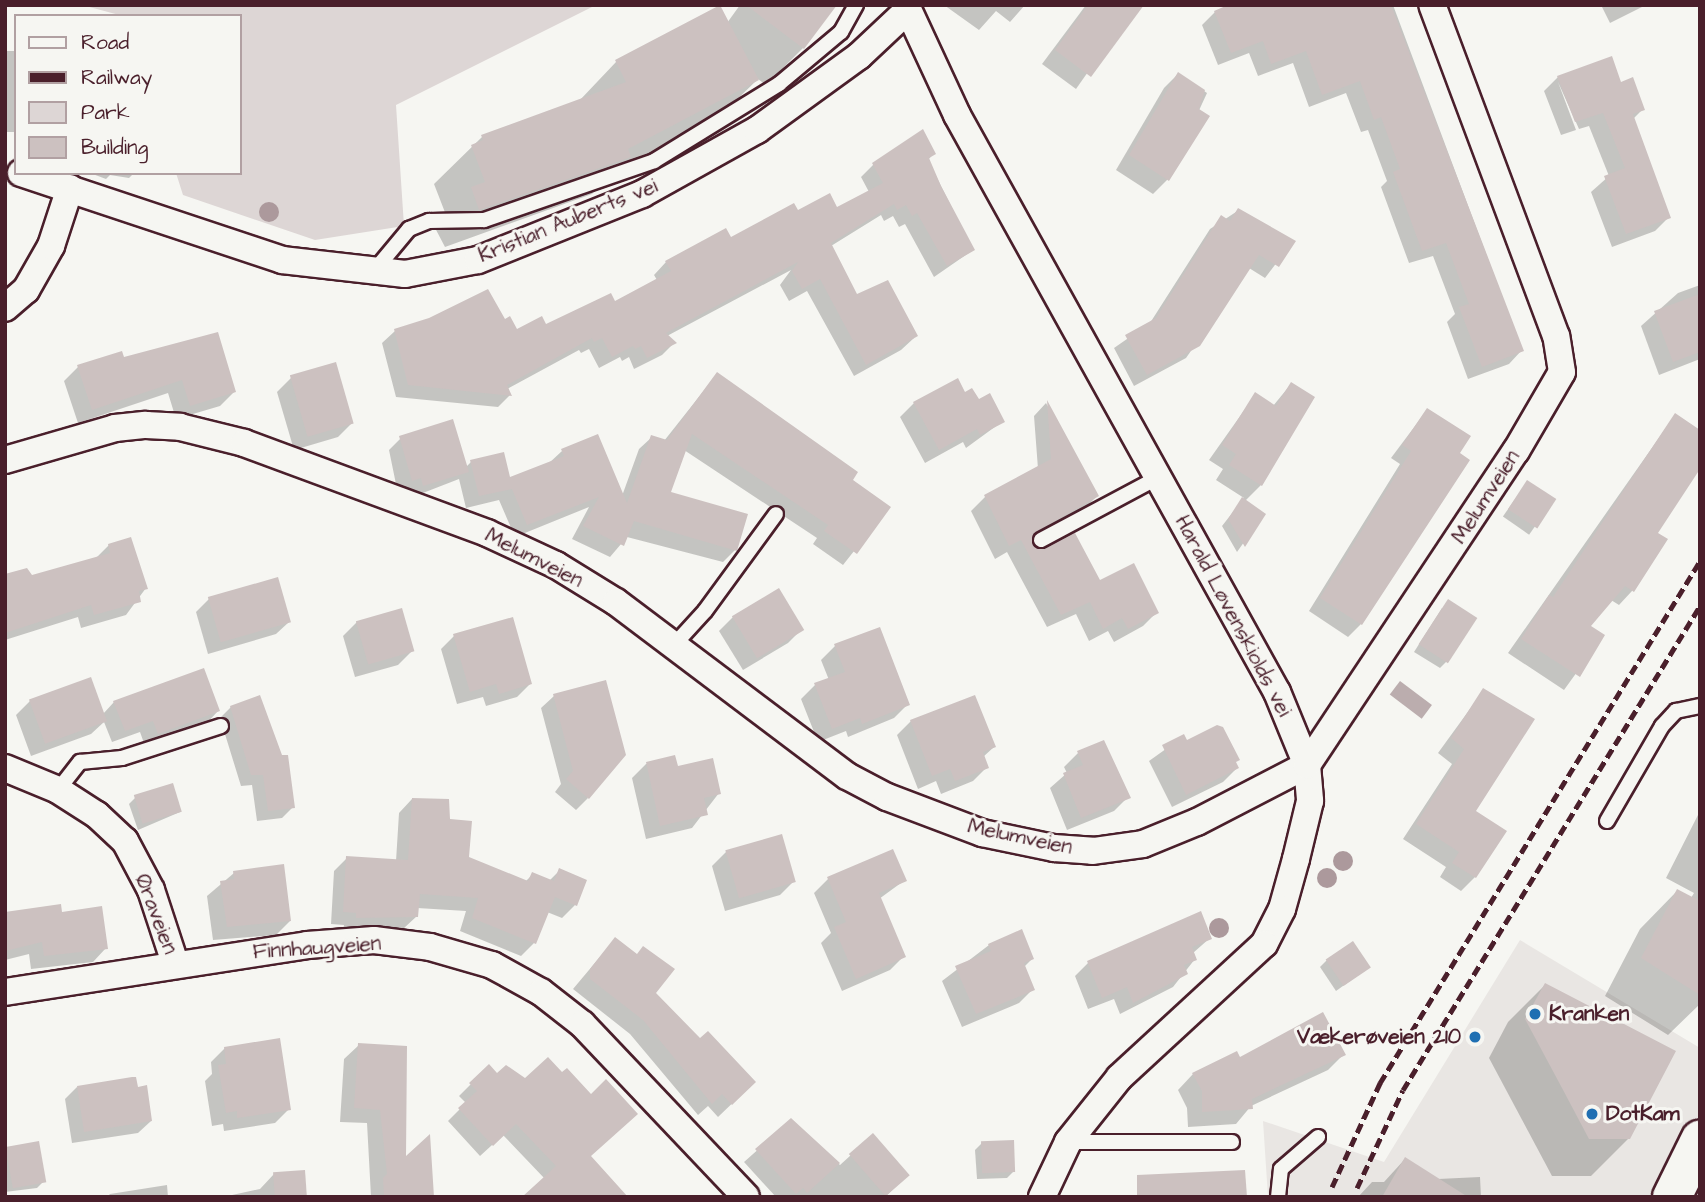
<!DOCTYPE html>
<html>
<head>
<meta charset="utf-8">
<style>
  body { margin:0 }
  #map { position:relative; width:1705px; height:1202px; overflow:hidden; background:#f6f6f2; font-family:"Architects Daughter",sans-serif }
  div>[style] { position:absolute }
  .built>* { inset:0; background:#e9e6e3 }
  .green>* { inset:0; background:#ddd6d5 }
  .water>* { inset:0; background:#bbadae; transform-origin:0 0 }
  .shadow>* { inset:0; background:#0003; transform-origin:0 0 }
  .building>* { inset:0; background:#ccc1c0; transform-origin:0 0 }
  .roads { filter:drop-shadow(2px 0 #4a1f2b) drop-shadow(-2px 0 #4a1f2b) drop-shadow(0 2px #4a1f2b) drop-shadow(0 -2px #4a1f2b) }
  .service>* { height:14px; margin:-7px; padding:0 7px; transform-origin:7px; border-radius:7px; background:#f6f6f2 }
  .minor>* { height:26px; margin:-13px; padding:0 13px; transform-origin:13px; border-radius:13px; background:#f6f6f2 }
  .primary>* { height:38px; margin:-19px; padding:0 19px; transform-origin:19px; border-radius:19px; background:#f6f6f2 }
  .rail>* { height:5px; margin-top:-2.5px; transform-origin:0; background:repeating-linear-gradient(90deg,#4a1f2b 0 10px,transparent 0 15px) }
  .trees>* { width:20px; height:20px; margin:-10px; border-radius:50%; background:#ac999c }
  .dots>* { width:19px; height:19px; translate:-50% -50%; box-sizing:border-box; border:4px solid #f6f6f2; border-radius:50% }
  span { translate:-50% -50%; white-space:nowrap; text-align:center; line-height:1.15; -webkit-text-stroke:6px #f6f6f2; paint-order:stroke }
  .street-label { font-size:21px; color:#4a1f2b }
  .poi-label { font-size:21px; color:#4a1f2b; font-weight:700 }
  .left { translate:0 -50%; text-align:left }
  .right { translate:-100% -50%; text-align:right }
  .frame { position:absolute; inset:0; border:7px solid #4a1f2b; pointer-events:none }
  .legend { position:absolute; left:14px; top:14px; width:228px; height:161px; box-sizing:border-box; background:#f6f6f2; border:2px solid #b1a0a2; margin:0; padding:9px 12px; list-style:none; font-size:21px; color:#4a1f2b }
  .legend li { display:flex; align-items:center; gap:14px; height:35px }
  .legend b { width:35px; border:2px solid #b1a0a2 }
</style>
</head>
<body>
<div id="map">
  <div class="built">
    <i style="clip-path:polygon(1520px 940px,1700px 1048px,1700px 1197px,1268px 1197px,1263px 1121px,1384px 1162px)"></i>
  </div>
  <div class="green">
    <i style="clip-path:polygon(82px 5px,596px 5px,396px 105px,404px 226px,315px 240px,183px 195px,176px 173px,240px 173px,240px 16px,123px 16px)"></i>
  </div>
  <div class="water">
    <i style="left:1400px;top:681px;width:40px;height:17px;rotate:37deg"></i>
  </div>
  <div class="shadow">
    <i style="clip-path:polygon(740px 5px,835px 5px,803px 48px,766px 85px,758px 79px,719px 117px,611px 174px,592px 194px,445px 247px,434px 226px,446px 215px,434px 184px,482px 137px,579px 101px,616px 62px,727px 23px)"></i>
    <i style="clip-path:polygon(944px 5px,1025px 5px,1010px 22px,996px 11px,979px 30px)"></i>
    <i style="clip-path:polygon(1086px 5px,1135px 5px,1076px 89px,1042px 64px)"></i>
    <i style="clip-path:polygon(1257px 5px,1393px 5px,1522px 350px,1509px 364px,1468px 379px,1447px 322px,1455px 314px,1433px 256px,1409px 263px,1381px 187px,1387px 181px,1368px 130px,1361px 132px,1346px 93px,1309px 107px,1293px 63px,1258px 76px,1249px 53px,1218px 65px,1202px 25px,1215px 12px)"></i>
    <i style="clip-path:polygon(1601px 5px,1646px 5px,1610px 23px)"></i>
    <i style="left:16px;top:51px;width:81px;height:12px;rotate:90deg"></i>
    <i style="clip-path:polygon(1178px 74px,1207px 93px,1167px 180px,1153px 194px,1116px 170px,1164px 88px)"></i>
    <i style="clip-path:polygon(1558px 77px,1643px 109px,1633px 119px,1669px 217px,1655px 231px,1612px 247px,1591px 192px,1609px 176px,1589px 126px,1579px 129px,1558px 82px,1576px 130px,1561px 135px,1544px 91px)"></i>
    <i style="clip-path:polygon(934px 153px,928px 160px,973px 250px,934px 277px,905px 224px,899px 227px,893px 216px,884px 221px,881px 215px,831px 246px,856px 297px,914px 338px,901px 350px,854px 376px,807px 291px,789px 301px,780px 285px,791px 270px,667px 336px,674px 343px,662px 355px,634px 369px,629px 357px,622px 361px,620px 357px,599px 368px,589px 349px,581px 353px,579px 350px,507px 389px,510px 395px,498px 407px,396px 397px,382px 343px,395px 331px,504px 321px,516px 332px,546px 327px,614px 303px,657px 280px,654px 275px,666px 262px,797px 213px,836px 209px,869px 192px,861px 177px,873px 165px)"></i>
    <i style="clip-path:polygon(90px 173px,134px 173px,129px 178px,110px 175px,106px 179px)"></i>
    <i style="clip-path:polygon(1239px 210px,1293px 241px,1265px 278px,1249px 268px,1186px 358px,1134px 386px,1114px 348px,1150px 323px,1210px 229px)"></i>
    <i style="clip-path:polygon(1700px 285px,1700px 359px,1659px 375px,1641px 326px,1678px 293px)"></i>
    <i style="clip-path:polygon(122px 359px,234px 392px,220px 406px,176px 419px,168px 393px,78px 423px,64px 381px,78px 367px)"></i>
    <i style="clip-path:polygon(717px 374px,888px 508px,843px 565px,813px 544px,817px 538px,684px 450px,669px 493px,736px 549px,723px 562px,627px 537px,610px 557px,572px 539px,589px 507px,515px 537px,499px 500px,466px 508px,459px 479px,410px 498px,398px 494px,389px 450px,403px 436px,466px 467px,471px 462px,509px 480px,548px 464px,562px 451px,622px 496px,639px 449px,652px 437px,664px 441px)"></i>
    <i style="clip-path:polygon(291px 378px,352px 423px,338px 437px,294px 450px,277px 392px)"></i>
    <i style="clip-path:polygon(1291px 384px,1261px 485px,1245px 501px,1264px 514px,1237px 552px,1222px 526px,1244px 498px,1216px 480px,1223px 469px,1209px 460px,1255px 395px,1273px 406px)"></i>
    <i style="clip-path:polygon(965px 394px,1003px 421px,966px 448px,963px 442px,925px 463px,900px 417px,914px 403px)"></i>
    <i style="clip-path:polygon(1046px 403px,1097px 496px,1083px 510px,1032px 539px,1030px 545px,1157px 612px,1143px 626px,1114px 642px,1108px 631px,1089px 641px,1076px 614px,1047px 627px,1007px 552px,995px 559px,971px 511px,985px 497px,1038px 469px,1034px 416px)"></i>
    <i style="clip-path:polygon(1427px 410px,1458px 454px,1423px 523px,1361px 624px,1348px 637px,1309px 611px,1400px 464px,1391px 458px)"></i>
    <i style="clip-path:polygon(1675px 415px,1656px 533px,1632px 591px,1619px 605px,1611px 600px,1588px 627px,1603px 636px,1564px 690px,1508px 653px)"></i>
    <i style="left:1527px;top:482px;width:32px;height:42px;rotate:35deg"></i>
    <i style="clip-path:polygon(109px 545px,146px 588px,126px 615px,81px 628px,78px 617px,5px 640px,5px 570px,7px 575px,31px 577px,95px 559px)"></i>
    <i style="clip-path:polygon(209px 599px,289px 622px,276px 634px,208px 654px,196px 612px)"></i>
    <i style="clip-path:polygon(1442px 608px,1446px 662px,1440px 668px,1414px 652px)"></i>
    <i style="clip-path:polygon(733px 617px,802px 629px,788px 643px,743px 670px,719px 631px)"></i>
    <i style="clip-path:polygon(357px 622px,412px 651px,398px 665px,355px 677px,343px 636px)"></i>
    <i style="clip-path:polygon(454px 636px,530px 684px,517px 697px,486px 706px,483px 697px,457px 704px,441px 649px)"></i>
    <i style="clip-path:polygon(835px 646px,908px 704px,894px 718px,848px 737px,846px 731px,818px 742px,801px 699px,815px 685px,829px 680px,821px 660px)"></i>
    <i style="clip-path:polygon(1483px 691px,1474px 811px,1475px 877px,1461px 891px,1440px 877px,1446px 867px,1403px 839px,1452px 764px,1438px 753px)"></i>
    <i style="clip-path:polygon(554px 696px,588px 798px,576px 810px,555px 792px,561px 784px,541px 708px)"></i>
    <i style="clip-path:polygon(974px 697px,994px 747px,983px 757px,987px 767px,973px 781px,941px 794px,936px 781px,918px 789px,897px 735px,911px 721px)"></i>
    <i style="clip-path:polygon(30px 701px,103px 714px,114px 702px,218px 711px,206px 724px,145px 746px,140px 732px,112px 742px,104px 722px,91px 734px,31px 756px,16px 715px)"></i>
    <i style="clip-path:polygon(231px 707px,293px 807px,282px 818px,257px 821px,252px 785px,241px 786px,220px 718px)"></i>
    <i style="clip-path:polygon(1184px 736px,1186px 742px,1237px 768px,1223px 782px,1172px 807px,1149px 761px)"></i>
    <i style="clip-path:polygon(1078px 753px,1128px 797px,1114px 811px,1067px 830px,1050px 788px,1067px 773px,1064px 767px)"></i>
    <i style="clip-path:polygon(674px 758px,676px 768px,719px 793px,692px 828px,646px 839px,632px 778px,646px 764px)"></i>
    <i style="clip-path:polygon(135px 798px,180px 812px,138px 830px,129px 804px)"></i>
    <i style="clip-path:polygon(412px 799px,448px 820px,467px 858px,525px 882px,533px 874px,549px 881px,560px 870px,575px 905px,562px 918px,547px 912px,534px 943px,521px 956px,460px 931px,466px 911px,417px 908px,417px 916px,403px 929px,343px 930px,344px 925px,331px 924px,334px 871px,347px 858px,396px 861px,399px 813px)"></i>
    <i style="clip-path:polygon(1700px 811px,1700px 1004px,1668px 1035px,1605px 996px,1640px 929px,1677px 891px,1691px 898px,1694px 893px,1666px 878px)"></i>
    <i style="clip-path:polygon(726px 852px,794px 881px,780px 895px,725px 911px,712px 866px)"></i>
    <i style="clip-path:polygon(234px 873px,290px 921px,276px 935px,213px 940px,207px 896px)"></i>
    <i style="clip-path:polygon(828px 879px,905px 880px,879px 899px,904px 956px,890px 970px,842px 991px,821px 943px,831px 933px,814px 893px)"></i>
    <i style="clip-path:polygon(1200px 913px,1210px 938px,1193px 953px,1195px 959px,1173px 987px,1120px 1014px,1114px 999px,1088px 1009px,1075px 976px,1088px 963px)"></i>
    <i style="clip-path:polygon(60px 914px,106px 948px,93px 962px,31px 969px,29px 954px,5px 960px,5px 918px)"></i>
    <i style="clip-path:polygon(615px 939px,654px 993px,741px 1095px,718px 1117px,708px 1106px,698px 1115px,630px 1034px,573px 989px)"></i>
    <i style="clip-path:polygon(989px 945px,1032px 959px,1024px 967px,1033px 989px,1019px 1003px,962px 1027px,942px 981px)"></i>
    <i style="clip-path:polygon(1327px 960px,1368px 968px,1336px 991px,1320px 967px)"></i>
    <i style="clip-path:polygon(1545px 985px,1629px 1138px,1591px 1176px,1552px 1176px,1489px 1058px,1508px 1022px)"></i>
    <i style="clip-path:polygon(359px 1045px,404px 1160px,433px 1197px,371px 1197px,367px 1123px,340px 1122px,344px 1059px)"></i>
    <i style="clip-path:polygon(225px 1048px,289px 1109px,275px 1123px,224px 1131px,223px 1124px,212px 1126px,205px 1081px,212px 1074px,211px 1062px)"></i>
    <i style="clip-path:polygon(1344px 1054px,1328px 1070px,1251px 1106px,1236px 1124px,1188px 1127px,1187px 1108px,1178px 1090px,1193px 1074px,1239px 1060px)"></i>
    <i style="clip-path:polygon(471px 1084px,589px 1157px,545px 1179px,503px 1135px,480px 1156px,448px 1121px,466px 1103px,459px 1096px)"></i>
    <i style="clip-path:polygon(77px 1087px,151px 1121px,138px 1133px,72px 1143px,65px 1099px)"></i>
    <i style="clip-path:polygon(791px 1120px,840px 1165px,873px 1135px,908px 1175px,885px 1197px,776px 1197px,744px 1162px)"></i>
    <i style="clip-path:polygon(982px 1143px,1014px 1171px,1007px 1178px,977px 1179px,975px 1150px)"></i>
    <i style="clip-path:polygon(6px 1148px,44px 1181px,37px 1188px,5px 1192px)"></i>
    <i style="clip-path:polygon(1405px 1159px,1438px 1179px,1480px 1177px,1481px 1197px,1358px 1197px,1372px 1182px,1384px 1182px)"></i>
    <i style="clip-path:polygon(274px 1174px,305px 1197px,223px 1197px,260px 1189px)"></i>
    <i style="clip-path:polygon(167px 1185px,168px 1197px,107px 1197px,110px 1194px)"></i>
  </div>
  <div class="building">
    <i style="clip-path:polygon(720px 5px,759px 80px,628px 149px,631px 157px,479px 210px,471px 187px,485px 182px,471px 145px,483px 140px,481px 135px,626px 82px,615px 60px)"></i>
    <i style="clip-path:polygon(746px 5px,837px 5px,804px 49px)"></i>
    <i style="clip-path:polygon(1088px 5px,1144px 5px,1091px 77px,1055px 50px)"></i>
    <i style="clip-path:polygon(1228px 5px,1391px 5px,1524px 351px,1482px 367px,1459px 307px,1469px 304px,1446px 243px,1422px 251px,1393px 172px,1400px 169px,1381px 117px,1374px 120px,1360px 81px,1322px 95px,1306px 51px,1271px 64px,1263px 41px,1231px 53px,1214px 11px)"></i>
    <i style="clip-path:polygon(1612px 56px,1621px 82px,1633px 77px,1645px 110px,1633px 114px,1671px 218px,1626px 234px,1604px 176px,1625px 168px,1603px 113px,1575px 122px,1557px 76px)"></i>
    <i style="clip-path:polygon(1178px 72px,1205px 90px,1199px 109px,1210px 116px,1169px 181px,1129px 155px)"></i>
    <i style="clip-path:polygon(923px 129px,936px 154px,929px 158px,941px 186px,975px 250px,947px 266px,917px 213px,912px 216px,906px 205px,897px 210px,894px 204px,831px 243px,857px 294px,888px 280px,918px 336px,866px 365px,820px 279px,802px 289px,792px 271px,798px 262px,666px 333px,677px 343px,647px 358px,641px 346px,635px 349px,633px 346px,612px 357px,602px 338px,594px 342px,592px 338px,507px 385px,512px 396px,408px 385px,394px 329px,429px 318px,488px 289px,505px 319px,510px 316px,517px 329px,542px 316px,546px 324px,611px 293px,615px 301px,671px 271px,665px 261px,726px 228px,731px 237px,794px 203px,798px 210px,830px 193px,837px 207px,883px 183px,872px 163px)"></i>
    <i style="clip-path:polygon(1238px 208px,1296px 241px,1279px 267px,1259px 255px,1200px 346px,1147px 375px,1125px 335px,1156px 318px,1221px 215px,1230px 221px)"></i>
    <i style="clip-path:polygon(1700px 294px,1700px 352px,1673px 362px,1654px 311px)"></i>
    <i style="clip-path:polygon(218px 332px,236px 392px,190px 406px,182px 380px,92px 410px,77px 365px,122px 351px,124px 357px)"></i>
    <i style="left:336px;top:362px;width:64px;height:48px;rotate:74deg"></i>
    <i style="clip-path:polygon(717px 372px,858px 472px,853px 480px,891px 507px,857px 554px,824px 531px,828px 525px,692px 434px,671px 492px,748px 514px,737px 551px,634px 521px,624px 546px,583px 526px,599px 497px,527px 525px,512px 489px,479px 496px,470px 460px,504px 452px,510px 477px,564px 456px,561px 449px,598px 434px,627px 503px,651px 435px,667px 440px)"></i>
    <i style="clip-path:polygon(958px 378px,965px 392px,972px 388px,979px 399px,990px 393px,1005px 422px,980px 435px,977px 429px,939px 450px,913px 402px)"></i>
    <i style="clip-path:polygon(1291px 382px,1315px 397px,1262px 486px,1229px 465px,1236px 454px,1222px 445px,1255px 392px,1276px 406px)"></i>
    <i style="clip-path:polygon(1047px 400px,1099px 496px,1036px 532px,1032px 544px,1045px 549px,1075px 533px,1100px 580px,1134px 563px,1159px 613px,1128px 629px,1122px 618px,1103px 629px,1090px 602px,1061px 615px,1021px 540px,1009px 546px,984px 495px,1051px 459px)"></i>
    <i style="clip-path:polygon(1427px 408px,1471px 436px,1460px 453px,1470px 460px,1362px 625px,1320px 598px,1411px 451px,1402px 445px)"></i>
    <i style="clip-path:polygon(1675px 413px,1700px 430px,1700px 469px,1658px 533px,1668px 539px,1634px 592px,1625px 586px,1591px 626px,1605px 635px,1580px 677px,1521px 639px,1549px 595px,1553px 597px)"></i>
    <i style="clip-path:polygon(453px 419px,469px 472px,423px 486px,421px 478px,412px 481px,399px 436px)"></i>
    <i style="left:1527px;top:480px;width:35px;height:35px;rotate:33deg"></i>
    <i style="clip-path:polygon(1242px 497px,1266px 514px,1245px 547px,1228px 519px)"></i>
    <i style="clip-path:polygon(131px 537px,148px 589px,139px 591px,141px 602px,94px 615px,91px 605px,5px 633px,5px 574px,27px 568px,32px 575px,110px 553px,108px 544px)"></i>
    <i style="left:278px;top:577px;width:47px;height:73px;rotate:74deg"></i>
    <i style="left:779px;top:588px;width:49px;height:55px;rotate:59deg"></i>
    <i style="left:1448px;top:599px;width:35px;height:54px;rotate:33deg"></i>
    <i style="left:402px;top:608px;width:45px;height:48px;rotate:74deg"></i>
    <i style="clip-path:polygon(513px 617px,532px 684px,499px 694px,496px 684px,470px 692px,453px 634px)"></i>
    <i style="clip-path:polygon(880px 627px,910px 705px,862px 724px,860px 718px,832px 729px,814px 683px,845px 672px,834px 644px)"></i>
    <i style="clip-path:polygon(204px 668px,220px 711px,158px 734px,153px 721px,125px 731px,113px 701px)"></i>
    <i style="left:91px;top:677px;width:47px;height:66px;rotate:70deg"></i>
    <i style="clip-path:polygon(606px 680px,626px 755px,589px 799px,566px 779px,573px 771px,553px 694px)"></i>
    <i style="clip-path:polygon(1483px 688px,1535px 719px,1476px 811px,1507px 831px,1476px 878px,1452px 863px,1459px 852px,1416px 824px,1464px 749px,1451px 738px)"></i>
    <i style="clip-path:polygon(260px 695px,282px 755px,288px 755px,295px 808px,268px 811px,263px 775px,251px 775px,230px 706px)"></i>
    <i style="clip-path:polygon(975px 695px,996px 747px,983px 752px,989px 768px,955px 781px,950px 769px,932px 776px,910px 720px)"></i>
    <i style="clip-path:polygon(1217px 725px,1223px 727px,1240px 760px,1236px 762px,1239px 768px,1186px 795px,1162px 745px,1184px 734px,1187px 740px)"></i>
    <i style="clip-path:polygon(1104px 740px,1131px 798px,1081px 818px,1063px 773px,1083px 765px,1077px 751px)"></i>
    <i style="clip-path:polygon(675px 755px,678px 766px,713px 758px,721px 794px,704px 798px,708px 815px,660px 826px,646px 762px)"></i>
    <i style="left:173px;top:783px;width:30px;height:41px;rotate:73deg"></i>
    <i style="clip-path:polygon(412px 798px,449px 799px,450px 819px,472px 821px,469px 857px,528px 881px,532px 872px,554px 881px,559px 868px,587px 880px,577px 906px,555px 897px,536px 944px,472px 918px,478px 898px,420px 894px,418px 917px,356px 918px,356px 913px,343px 912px,346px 856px,408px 860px)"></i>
    <i style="left:782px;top:834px;width:50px;height:59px;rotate:74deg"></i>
    <i style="clip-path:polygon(893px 849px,907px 881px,879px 893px,906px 957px,856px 979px,834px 927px,846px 922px,827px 877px)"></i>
    <i style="clip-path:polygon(284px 864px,291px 921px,227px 927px,220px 881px,234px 879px,233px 871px)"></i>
    <i style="clip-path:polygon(1677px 889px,1700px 901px,1700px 995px,1641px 958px)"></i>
    <i style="clip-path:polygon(61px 904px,62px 912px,102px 906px,108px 949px,44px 956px,42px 942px,5px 951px,5px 912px)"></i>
    <i style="clip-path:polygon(1201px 911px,1212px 939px,1192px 947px,1197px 960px,1184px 965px,1188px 974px,1133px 1003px,1127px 987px,1102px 998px,1087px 961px)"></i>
    <i style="clip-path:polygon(1022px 929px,1034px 959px,1024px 963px,1035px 990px,976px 1014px,955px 966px,991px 951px,988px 944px)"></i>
    <i style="clip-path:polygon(615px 937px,637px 954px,643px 946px,675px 969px,656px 993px,700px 1038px,708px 1031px,756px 1082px,732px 1105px,722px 1094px,712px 1104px,643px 1020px,590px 979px,590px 969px)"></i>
    <i style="left:1353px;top:941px;width:32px;height:33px;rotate:56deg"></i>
    <i style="clip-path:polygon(1545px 983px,1676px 1051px,1630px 1139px,1589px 1139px,1562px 1088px,1525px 1019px)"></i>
    <i style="clip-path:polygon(1323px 1012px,1346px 1055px,1252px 1099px,1253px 1109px,1202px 1112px,1202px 1091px,1192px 1073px,1237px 1051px,1240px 1057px)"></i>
    <i style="clip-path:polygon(280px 1038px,291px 1110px,237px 1118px,237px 1111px,226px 1113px,218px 1065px,226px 1064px,224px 1047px)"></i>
    <i style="clip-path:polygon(358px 1043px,407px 1046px,406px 1156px,430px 1134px,434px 1197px,384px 1197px,383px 1178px,387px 1174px,380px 1110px,354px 1108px)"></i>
    <i style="clip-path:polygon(548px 1057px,562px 1072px,567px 1068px,591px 1094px,606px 1079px,638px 1114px,591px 1156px,628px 1197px,522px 1197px,556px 1166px,516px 1124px,493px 1146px,458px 1108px,477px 1091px,469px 1083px,489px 1064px,497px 1073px,506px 1065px,525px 1078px)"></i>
    <i style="clip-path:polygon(132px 1077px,136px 1077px,138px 1087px,147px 1085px,152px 1121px,84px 1132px,77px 1086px)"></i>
    <i style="clip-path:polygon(791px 1118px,840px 1163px,807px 1193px,803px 1188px,796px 1194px,755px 1149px)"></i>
    <i style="left:873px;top:1133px;width:56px;height:32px;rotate:49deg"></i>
    <i style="left:1014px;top:1140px;width:32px;height:33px;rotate:88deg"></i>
    <i style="left:39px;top:1141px;width:42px;height:34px;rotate:80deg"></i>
    <i style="clip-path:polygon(1405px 1157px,1468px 1197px,1382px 1197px)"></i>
    <i style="left:305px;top:1170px;width:27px;height:32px;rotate:86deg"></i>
    <i style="clip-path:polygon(1245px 1170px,1247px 1197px,1137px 1197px,1137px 1175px)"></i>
  </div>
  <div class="roads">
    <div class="service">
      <i style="left:374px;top:271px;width:55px;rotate:-50.2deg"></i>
      <i style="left:409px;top:229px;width:22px;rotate:-22deg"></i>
      <i style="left:429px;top:221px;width:55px;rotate:-1deg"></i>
      <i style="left:484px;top:220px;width:180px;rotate:-19.1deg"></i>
      <i style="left:654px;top:161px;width:147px;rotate:-31.6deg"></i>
      <i style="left:779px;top:84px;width:81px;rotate:-40deg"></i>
      <i style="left:841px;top:32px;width:31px;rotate:-61deg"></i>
      <i style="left:1041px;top:540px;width:134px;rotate:-28.1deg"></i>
      <i style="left:674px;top:645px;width:46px;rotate:-47.6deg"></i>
      <i style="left:705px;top:611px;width:120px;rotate:-53.8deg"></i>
      <i style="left:58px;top:790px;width:36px;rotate:-52deg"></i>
      <i style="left:80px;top:762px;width:42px;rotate:-5.4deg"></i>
      <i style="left:122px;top:758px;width:104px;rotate:-17.9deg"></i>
      <i style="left:1607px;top:821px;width:110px;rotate:-59.9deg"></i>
      <i style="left:1662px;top:726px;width:21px;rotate:-47deg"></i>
      <i style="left:1676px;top:711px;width:25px;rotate:-12deg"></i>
      <i style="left:1068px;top:1142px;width:164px"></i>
      <i style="left:1278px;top:1197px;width:28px;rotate:-84deg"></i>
      <i style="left:1281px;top:1169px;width:49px;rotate:-40.9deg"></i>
    </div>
    <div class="minor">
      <i style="left:906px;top:5px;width:121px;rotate:65.1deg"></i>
      <i style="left:957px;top:115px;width:660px;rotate:60.99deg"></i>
      <i style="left:1277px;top:692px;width:79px;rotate:67.7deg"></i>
      <i style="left:1307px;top:765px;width:36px;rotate:85deg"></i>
      <i style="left:1310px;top:801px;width:60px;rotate:103.6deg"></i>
      <i style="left:1296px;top:859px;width:52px;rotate:105.6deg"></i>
      <i style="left:1282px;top:909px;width:39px;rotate:117deg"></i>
      <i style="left:1264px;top:944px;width:197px;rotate:137.3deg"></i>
      <i style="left:1119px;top:1078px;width:82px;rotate:128.6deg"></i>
      <i style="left:1068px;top:1142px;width:61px;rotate:115.3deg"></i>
      <i style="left:21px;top:173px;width:275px;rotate:18.4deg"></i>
      <i style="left:282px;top:260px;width:124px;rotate:6.5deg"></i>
      <i style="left:405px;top:274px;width:74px;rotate:-10.9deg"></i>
      <i style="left:478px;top:260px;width:177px;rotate:-21.9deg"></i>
      <i style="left:642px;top:194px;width:132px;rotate:-29.1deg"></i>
      <i style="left:757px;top:130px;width:126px;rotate:-36deg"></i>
      <i style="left:859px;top:56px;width:66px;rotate:-43.2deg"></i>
      <i style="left:5px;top:308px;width:28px;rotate:-41deg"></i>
      <i style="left:26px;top:290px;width:51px;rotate:-60.4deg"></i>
      <i style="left:51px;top:246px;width:61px;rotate:-71.9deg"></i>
      <i style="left:5px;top:460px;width:115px;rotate:-16.2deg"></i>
      <i style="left:115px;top:428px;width:31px;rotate:-6deg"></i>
      <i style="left:146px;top:425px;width:34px;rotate:3deg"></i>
      <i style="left:180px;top:427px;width:66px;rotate:14deg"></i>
      <i style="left:244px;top:443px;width:259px;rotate:20.3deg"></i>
      <i style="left:487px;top:533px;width:76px;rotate:24.9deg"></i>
      <i style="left:556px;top:565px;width:70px;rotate:31.7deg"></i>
      <i style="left:616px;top:602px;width:289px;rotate:37deg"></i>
      <i style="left:847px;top:776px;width:45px;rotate:27.7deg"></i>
      <i style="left:887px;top:797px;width:102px;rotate:20.8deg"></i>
      <i style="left:982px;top:833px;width:74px;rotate:11.8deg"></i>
      <i style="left:1054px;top:848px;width:39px;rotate:4deg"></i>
      <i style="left:1093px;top:851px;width:50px;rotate:-8deg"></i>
      <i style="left:1143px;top:844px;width:58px;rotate:-22.2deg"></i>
      <i style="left:1197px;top:822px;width:124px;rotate:-27.4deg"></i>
      <i style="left:1307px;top:765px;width:377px;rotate:-56.4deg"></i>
      <i style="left:1516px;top:451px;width:91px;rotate:-59.8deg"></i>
      <i style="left:1562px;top:372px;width:36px;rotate:-99deg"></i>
      <i style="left:1556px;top:336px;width:353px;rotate:-110.5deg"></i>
      <i style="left:5px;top:768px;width:57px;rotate:22.5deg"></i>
      <i style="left:58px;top:790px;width:46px;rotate:32.7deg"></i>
      <i style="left:97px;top:815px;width:38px;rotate:43deg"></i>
      <i style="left:125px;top:841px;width:55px;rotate:62deg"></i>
      <i style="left:151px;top:890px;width:77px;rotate:71.8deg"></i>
      <i style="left:5px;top:992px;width:306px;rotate:-8.8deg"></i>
      <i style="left:307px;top:945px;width:67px;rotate:-4.3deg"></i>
      <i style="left:374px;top:940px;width:56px;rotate:7.1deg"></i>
      <i style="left:430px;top:947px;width:65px;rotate:16.2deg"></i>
      <i style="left:492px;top:965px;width:56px;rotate:28.9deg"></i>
      <i style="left:541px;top:992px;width:52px;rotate:38deg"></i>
      <i style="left:582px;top:1024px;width:238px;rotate:46.5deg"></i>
    </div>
    <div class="primary">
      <i style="left:1672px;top:1197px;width:64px;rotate:-63.8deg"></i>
    </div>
  </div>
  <div class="rail">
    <i style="left:1332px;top:1187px;width:115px;rotate:-65.2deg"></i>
    <i style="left:1380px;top:1083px;width:612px;rotate:-58.49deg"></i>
    <i style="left:1357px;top:1188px;width:108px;rotate:-64.9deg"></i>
    <i style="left:1403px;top:1090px;width:568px;rotate:-58.47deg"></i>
  </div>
  <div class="trees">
    <i style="left:269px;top:212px"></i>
    <i style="left:1343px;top:861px"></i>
    <i style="left:1327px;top:878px"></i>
    <i style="left:1219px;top:928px"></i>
  </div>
  <div class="dots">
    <i style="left:1535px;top:1014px;background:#1f6fb2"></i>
    <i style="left:1475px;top:1037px;background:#1f6fb2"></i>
    <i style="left:1592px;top:1114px;background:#1f6fb2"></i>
  </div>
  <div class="street-label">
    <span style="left:568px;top:221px;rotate:-22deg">Kristian Auberts vei</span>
    <span style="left:1486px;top:497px;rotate:-57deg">Melumveien</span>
    <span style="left:534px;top:558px;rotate:27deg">Melumveien</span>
    <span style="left:1233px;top:616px;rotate:62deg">Harald Løvenskiolds vei</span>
    <span style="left:1020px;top:837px;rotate:12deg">Melumveien</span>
    <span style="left:156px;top:914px;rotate:69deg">Øraveien</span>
    <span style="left:317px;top:948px;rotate:-4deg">Finnhaugveien</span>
  </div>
  <div class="poi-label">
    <span class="left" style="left:1549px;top:1014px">Kranken</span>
    <span class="right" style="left:1461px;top:1037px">Vækerøveien 210</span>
    <span class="left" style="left:1606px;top:1114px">DotKam</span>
  </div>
  <div class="frame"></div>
  <ul class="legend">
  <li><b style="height:9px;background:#f6f6f2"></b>Road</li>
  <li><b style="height:9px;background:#4a1f2b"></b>Railway</li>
  <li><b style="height:19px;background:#ddd6d5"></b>Park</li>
  <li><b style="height:19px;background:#ccc1c0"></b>Building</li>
  </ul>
</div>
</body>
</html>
